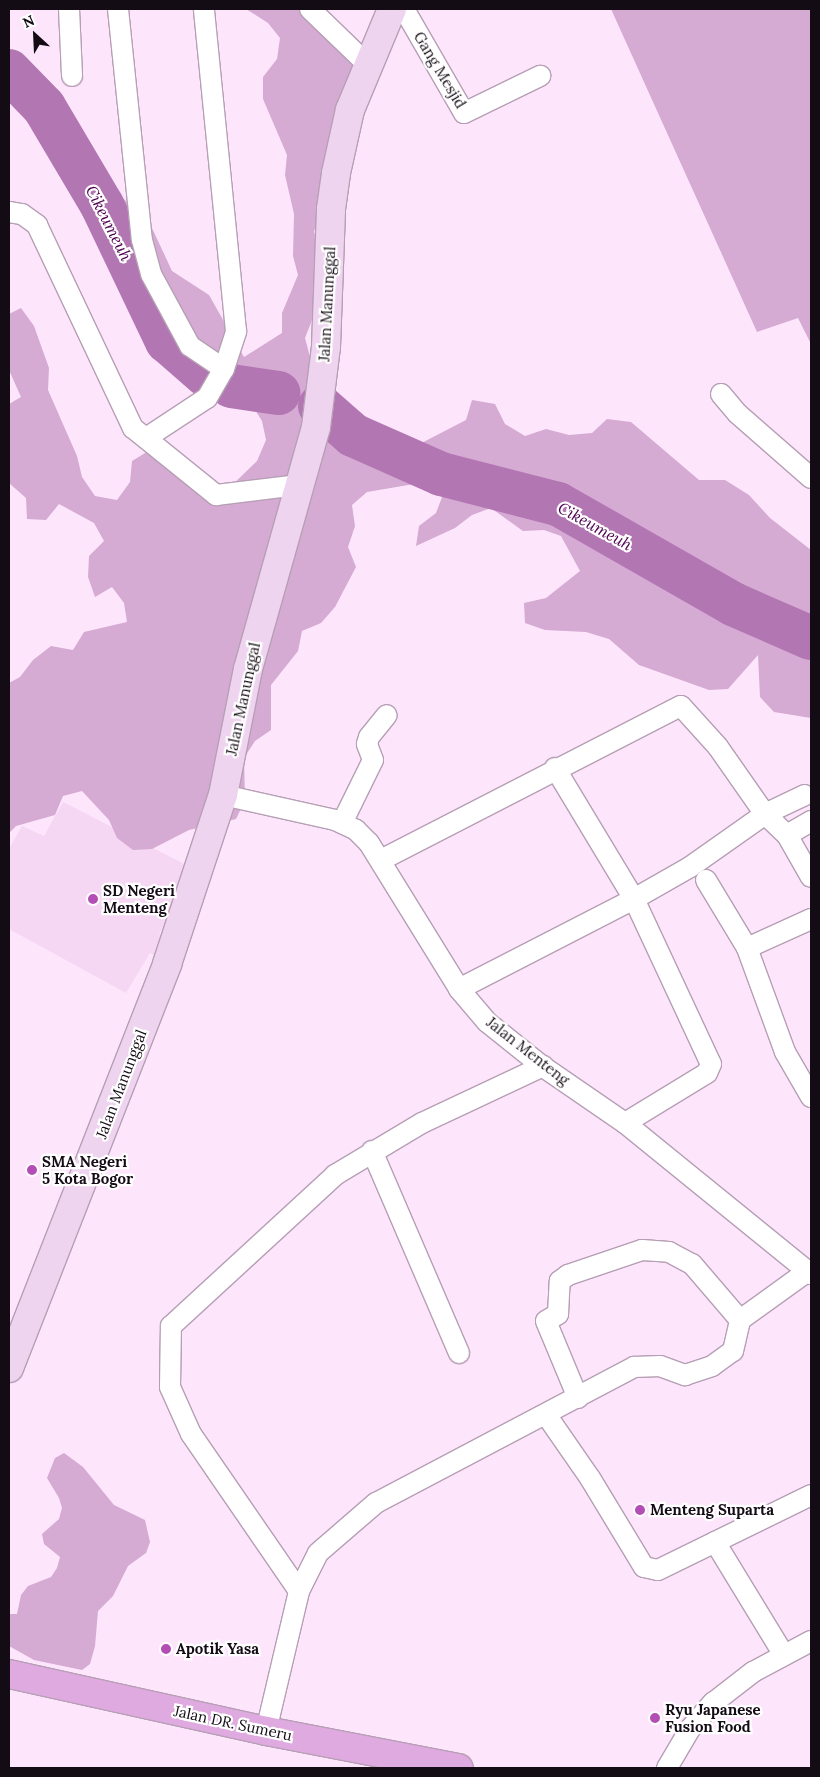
<!DOCTYPE html>
<html>
<head>
<meta charset="utf-8">
<style>
  body { margin:0 }
  #map { position:relative; width:820px; height:1777px; overflow:hidden; background:#fde5fc; font-family:Lora,serif }
  div>[style] { position:absolute }
  .built>* { inset:0; background:#f5d7f3 }
  .green>* { inset:0; background:#d5aad3 }
  .river>* { height:44px; margin:-22px; padding:0 22px; transform-origin:22px; border-radius:22px; background:#b276b2 }
  .roads { filter:drop-shadow(1px 0 #b69fb5) drop-shadow(-1px 0 #b69fb5) drop-shadow(0 1px #b69fb5) drop-shadow(0 -1px #b69fb5) }
  .street>* { height:20px; margin:-10px; padding:0 10px; transform-origin:10px; border-radius:10px; background:#fff }
  .secondary>* { height:28px; margin:-14px; padding:0 14px; transform-origin:14px; border-radius:14px; background:#efd4ef }
  .primary>* { height:28px; margin:-14px; padding:0 14px; transform-origin:14px; border-radius:14px; background:#dfaadf }
  .dots>* { width:14px; height:14px; translate:-50% -50%; box-sizing:border-box; border:2px solid #fff; border-radius:50% }
  span { translate:-50% -50%; white-space:nowrap; text-align:center; line-height:1.15; -webkit-text-stroke:4.5px #fff; paint-order:stroke }
  .street-label { font-size:15px; color:#140c14 }
  .poi-label { font-size:15px; color:#140c14; font-weight:700 }
  .left { translate:0 -50%; text-align:left }
  .water-label { font-size:16px; color:#4f0051; font-style:italic }
  .frame { position:absolute; inset:0; border:10px solid #140c14; pointer-events:none }
  .north { position:absolute; left:10px; top:10px; width:50px; height:50px; -webkit-text-stroke:4px #fff; paint-order:stroke; rotate:335deg; font-size:14px; font-weight:700; line-height:20px; text-align:center; color:#140c14 }
  .north::after { content:''; display:block; margin:auto; width:18px; height:22px; background:#140c14; clip-path:polygon(50% 0,100% 100%,50% 72%,0 100%) }
</style>
</head>
<body>
<div id="map">
  <div class="built">
    <i style="clip-path:polygon(63px 802px,194px 869px,159px 934px,170px 940px,160px 958px,150px 953px,126px 993px,9px 929px,9px 849px,22px 826px,44px 836px)"></i>
  </div>
  <div class="green">
    <i style="clip-path:polygon(246px 9px,325px 9px,361px 57px,314px 232px,323px 253px,314px 315px,305px 338px,316px 380px,329px 398px,351px 405px,386px 443px,406px 451px,466px 420px,472px 400px,495px 404px,505px 424px,525px 436px,546px 429px,569px 435px,592px 433px,607px 419px,631px 422px,699px 480px,725px 480px,749px 495px,770px 518px,811px 550px,811px 718px,774px 712px,760px 697px,758px 655px,728px 689px,709px 690px,639px 665px,609px 639px,586px 632px,545px 630px,525px 623px,524px 603px,546px 598px,580px 571px,561px 536px,544px 530px,523px 531px,491px 508px,472px 515px,455px 528px,416px 546px,419px 526px,436px 513px,444px 492px,426px 482px,367px 492px,352px 505px,355px 526px,348px 547px,356px 567px,335px 607px,321px 623px,302px 631px,298px 651px,271px 685px,271px 730px,255px 741px,244px 758px,245px 800px,236px 819px,189px 830px,152px 849px,133px 850px,117px 838px,109px 820px,82px 791px,63px 796px,55px 815px,16px 826px,9px 833px,9px 683px,20px 677px,33px 660px,51px 646px,73px 650px,84px 632px,127px 622px,124px 603px,112px 587px,95px 597px,88px 577px,89px 556px,104px 541px,94px 523px,59px 504px,46px 520px,27px 519px,26px 498px,9px 483px,9px 404px,21px 397px,9px 370px,9px 314px,21px 308px,34px 326px,49px 368px,48px 390px,77px 456px,82px 477px,95px 496px,117px 500px,130px 482px,132px 461px,150px 450px,226px 491px,257px 461px,266px 440px,262px 421px,241px 387px,208px 367px,190px 375px,172px 365px,165px 346px,137px 320px,128px 298px,112px 215px,121px 196px,152px 228px,172px 271px,209px 295px,244px 357px,282px 333px,282px 313px,298px 275px,293px 256px,294px 214px,285px 175px,287px 155px,263px 99px,263px 77px,277px 59px,280px 38px,268px 23px)"></i>
    <i style="clip-path:polygon(611px 9px,811px 9px,811px 344px,798px 318px,757px 332px)"></i>
    <i style="clip-path:polygon(64px 1453px,83px 1467px,114px 1505px,145px 1520px,150px 1542px,146px 1553px,128px 1566px,113px 1596px,98px 1611px,95px 1646px,90px 1664px,82px 1670px,34px 1660px,9px 1646px,9px 1614px,17px 1614px,21px 1595px,28px 1586px,51px 1577px,57px 1568px,60px 1557px,44px 1544px,42px 1534px,59px 1519px,62px 1508px,59px 1498px,47px 1478px,55px 1458px)"></i>
  </div>
  <div class="river">
    <i style="left:9px;top:71px;width:50px;rotate:45.8deg"></i>
    <i style="left:44px;top:107px;width:114px;rotate:59.4deg"></i>
    <i style="left:102px;top:205px;width:151px;rotate:64.5deg"></i>
    <i style="left:167px;top:341px;width:52px;rotate:41.1deg"></i>
    <i style="left:231px;top:386px;width:48px;rotate:8.5deg"></i>
    <i style="left:320px;top:406px;width:44px;rotate:41.3deg"></i>
    <i style="left:353px;top:435px;width:96px;rotate:23.9deg"></i>
    <i style="left:441px;top:474px;width:121px;rotate:14.4deg"></i>
    <i style="left:558px;top:504px;width:202px;rotate:29.7deg"></i>
    <i style="left:733px;top:604px;width:85px;rotate:23.6deg"></i>
  </div>
  <div class="roads">
    <div class="street">
      <i style="left:69px;top:9px;width:67px;rotate:87.4deg"></i>
      <i style="left:118px;top:9px;width:232px;rotate:84.1deg"></i>
      <i style="left:142px;top:240px;width:35px;rotate:75deg"></i>
      <i style="left:151px;top:274px;width:82px;rotate:61.6deg"></i>
      <i style="left:190px;top:346px;width:41px;rotate:34.1deg"></i>
      <i style="left:310px;top:9px;width:79px;rotate:44deg"></i>
      <i style="left:404px;top:9px;width:120px;rotate:60deg"></i>
      <i style="left:464px;top:113px;width:85px;rotate:-26deg"></i>
      <i style="left:9px;top:212px;width:13px;rotate:9deg"></i>
      <i style="left:22px;top:214px;width:19px;rotate:36deg"></i>
      <i style="left:37px;top:225px;width:225px;rotate:64.7deg"></i>
      <i style="left:133px;top:428px;width:107px;rotate:38.9deg"></i>
      <i style="left:216px;top:495px;width:84px;rotate:-6.9deg"></i>
      <i style="left:721px;top:394px;width:26px;rotate:50deg"></i>
      <i style="left:738px;top:414px;width:97px;rotate:41.2deg"></i>
      <i style="left:146px;top:438px;width:73px;rotate:-33.3deg"></i>
      <i style="left:207px;top:398px;width:34px;rotate:-60deg"></i>
      <i style="left:224px;top:369px;width:40px;rotate:-72deg"></i>
      <i style="left:236px;top:331px;width:324px;rotate:-95.7deg"></i>
      <i style="left:555px;top:768px;width:153px;rotate:58.9deg"></i>
      <i style="left:634px;top:899px;width:182px;rotate:65deg"></i>
      <i style="left:711px;top:1064px;width:10px;rotate:114deg"></i>
      <i style="left:707px;top:1073px;width:96px;rotate:148.6deg"></i>
      <i style="left:223px;top:795px;width:115px;rotate:12.6deg"></i>
      <i style="left:335px;top:820px;width:23px;rotate:25deg"></i>
      <i style="left:356px;top:830px;width:18px;rotate:45deg"></i>
      <i style="left:369px;top:843px;width:172px;rotate:58.3deg"></i>
      <i style="left:459px;top:989px;width:43px;rotate:49.7deg"></i>
      <i style="left:487px;top:1022px;width:70px;rotate:38.7deg"></i>
      <i style="left:542px;top:1066px;width:101px;rotate:34.5deg"></i>
      <i style="left:625px;top:1123px;width:240px;rotate:39.1deg"></i>
      <i style="left:342px;top:823px;width:70px;rotate:-63.8deg"></i>
      <i style="left:373px;top:760px;width:17px;rotate:-111deg"></i>
      <i style="left:367px;top:744px;width:7px;rotate:-74deg"></i>
      <i style="left:369px;top:737px;width:28px;rotate:-51deg"></i>
      <i style="left:787px;top:835px;width:28px;rotate:-30deg"></i>
      <i style="left:381px;top:860px;width:337px;rotate:-27.2deg"></i>
      <i style="left:681px;top:706px;width:55px;rotate:47.9deg"></i>
      <i style="left:718px;top:747px;width:82px;rotate:55deg"></i>
      <i style="left:765px;top:814px;width:30px;rotate:44deg"></i>
      <i style="left:787px;top:835px;width:48px;rotate:60.3deg"></i>
      <i style="left:706px;top:880px;width:79px;rotate:58.9deg"></i>
      <i style="left:747px;top:948px;width:111px;rotate:69.9deg"></i>
      <i style="left:785px;top:1052px;width:52px;rotate:60deg"></i>
      <i style="left:747px;top:948px;width:70px;rotate:-24.4deg"></i>
      <i style="left:459px;top:989px;width:197px;rotate:-27.2deg"></i>
      <i style="left:634px;top:899px;width:64px;rotate:-29.7deg"></i>
      <i style="left:690px;top:867px;width:92px;rotate:-35.2deg"></i>
      <i style="left:765px;top:814px;width:44px;rotate:-25.4deg"></i>
      <i style="left:372px;top:1151px;width:220px;rotate:66.7deg"></i>
      <i style="left:740px;top:1320px;width:84px;rotate:-35.8deg"></i>
      <i style="left:578px;top:1398px;width:83px;rotate:-112.6deg"></i>
      <i style="left:546px;top:1321px;width:14px;rotate:-30deg"></i>
      <i style="left:558px;top:1314px;width:33px;rotate:-87deg"></i>
      <i style="left:560px;top:1281px;width:10px;rotate:-37deg"></i>
      <i style="left:568px;top:1275px;width:78px;rotate:-18.7deg"></i>
      <i style="left:642px;top:1250px;width:27px;rotate:4deg"></i>
      <i style="left:669px;top:1252px;width:26px;rotate:28deg"></i>
      <i style="left:692px;top:1264px;width:74px;rotate:49.4deg"></i>
      <i style="left:547px;top:1416px;width:75px;rotate:55.3deg"></i>
      <i style="left:590px;top:1478px;width:104px;rotate:58.8deg"></i>
      <i style="left:644px;top:1567px;width:14px;rotate:12deg"></i>
      <i style="left:658px;top:1570px;width:170px;rotate:-26.1deg"></i>
      <i style="left:715px;top:1542px;width:132px;rotate:58.6deg"></i>
      <i style="left:299px;top:1591px;width:42px;rotate:-63.4deg"></i>
      <i style="left:318px;top:1553px;width:77px;rotate:-40.8deg"></i>
      <i style="left:376px;top:1503px;width:292px;rotate:-27.8deg"></i>
      <i style="left:634px;top:1367px;width:26px;rotate:-2deg"></i>
      <i style="left:660px;top:1366px;width:27px;rotate:20deg"></i>
      <i style="left:685px;top:1375px;width:28px;rotate:-18deg"></i>
      <i style="left:712px;top:1366px;width:26px;rotate:-36deg"></i>
      <i style="left:733px;top:1351px;width:32px;rotate:-77deg"></i>
      <i style="left:266px;top:1731px;width:144px;rotate:-76.7deg"></i>
      <i style="left:299px;top:1591px;width:191px;rotate:-124.5deg"></i>
      <i style="left:191px;top:1434px;width:51px;rotate:-114.1deg"></i>
      <i style="left:170px;top:1387px;width:61px;rotate:-89.1deg"></i>
      <i style="left:171px;top:1326px;width:223px;rotate:-42.6deg"></i>
      <i style="left:335px;top:1175px;width:101px;rotate:-30.9deg"></i>
      <i style="left:422px;top:1123px;width:134px;rotate:-25.2deg"></i>
      <i style="left:667px;top:1768px;width:45px;rotate:-59.5deg"></i>
      <i style="left:690px;top:1729px;width:35px;rotate:-49deg"></i>
      <i style="left:713px;top:1703px;width:51px;rotate:-37.8deg"></i>
      <i style="left:753px;top:1672px;width:66px;rotate:-28.1deg"></i>
    </div>
    <div class="secondary">
      <i style="left:9px;top:1368px;width:434px;rotate:-68.6deg"></i>
      <i style="left:167px;top:964px;width:178px;rotate:-71.7deg"></i>
      <i style="left:223px;top:795px;width:128px;rotate:-78.8deg"></i>
      <i style="left:248px;top:669px;width:251px;rotate:-74.3deg"></i>
      <i style="left:316px;top:427px;width:81px;rotate:-82.9deg"></i>
      <i style="left:326px;top:347px;width:138px;rotate:-87.9deg"></i>
      <i style="left:331px;top:209px;width:36px;rotate:-82deg"></i>
      <i style="left:336px;top:173px;width:65px;rotate:-77.5deg"></i>
      <i style="left:350px;top:110px;width:109px;rotate:-67.4deg"></i>
    </div>
    <div class="primary">
      <i style="left:9px;top:1674px;width:263px;rotate:12.5deg"></i>
      <i style="left:266px;top:1731px;width:196px;rotate:10.9deg"></i>
    </div>
  </div>
  <div class="dots">
    <i style="left:93px;top:899px;background:#b34eb4"></i>
    <i style="left:32px;top:1170px;background:#b34eb4"></i>
    <i style="left:640px;top:1510px;background:#b34eb4"></i>
    <i style="left:166px;top:1649px;background:#b34eb4"></i>
    <i style="left:655px;top:1718px;background:#b34eb4"></i>
  </div>
  <div class="street-label">
    <span style="left:440px;top:70px;rotate:59deg">Gang Mesjid</span>
    <span style="left:327px;top:304px;rotate:-87deg">Jalan Manunggal</span>
    <span style="left:243px;top:699px;rotate:-78deg">Jalan Manunggal</span>
    <span style="left:528px;top:1051px;rotate:38deg">Jalan Menteng</span>
    <span style="left:121px;top:1084px;rotate:-69deg">Jalan Manunggal</span>
    <span style="left:233px;top:1723px;rotate:12deg">Jalan DR. Sumeru</span>
  </div>
  <div class="poi-label">
    <span class="left" style="left:103px;top:899px">SD Negeri<br>Menteng</span>
    <span class="left" style="left:42px;top:1170px">SMA Negeri<br>5 Kota Bogor</span>
    <span class="left" style="left:650px;top:1510px">Menteng Suparta</span>
    <span class="left" style="left:176px;top:1649px">Apotik Yasa</span>
    <span class="left" style="left:665px;top:1718px">Ryu Japanese<br>Fusion Food</span>
  </div>
  <div class="water-label">
    <span style="left:109px;top:223px;rotate:63deg">Cikeumeuh</span>
    <span style="left:595px;top:526px;rotate:29deg">Cikeumeuh</span>
  </div>
  <div class="frame"></div>
  <div class="north">N</div>
</div>
</body>
</html>
